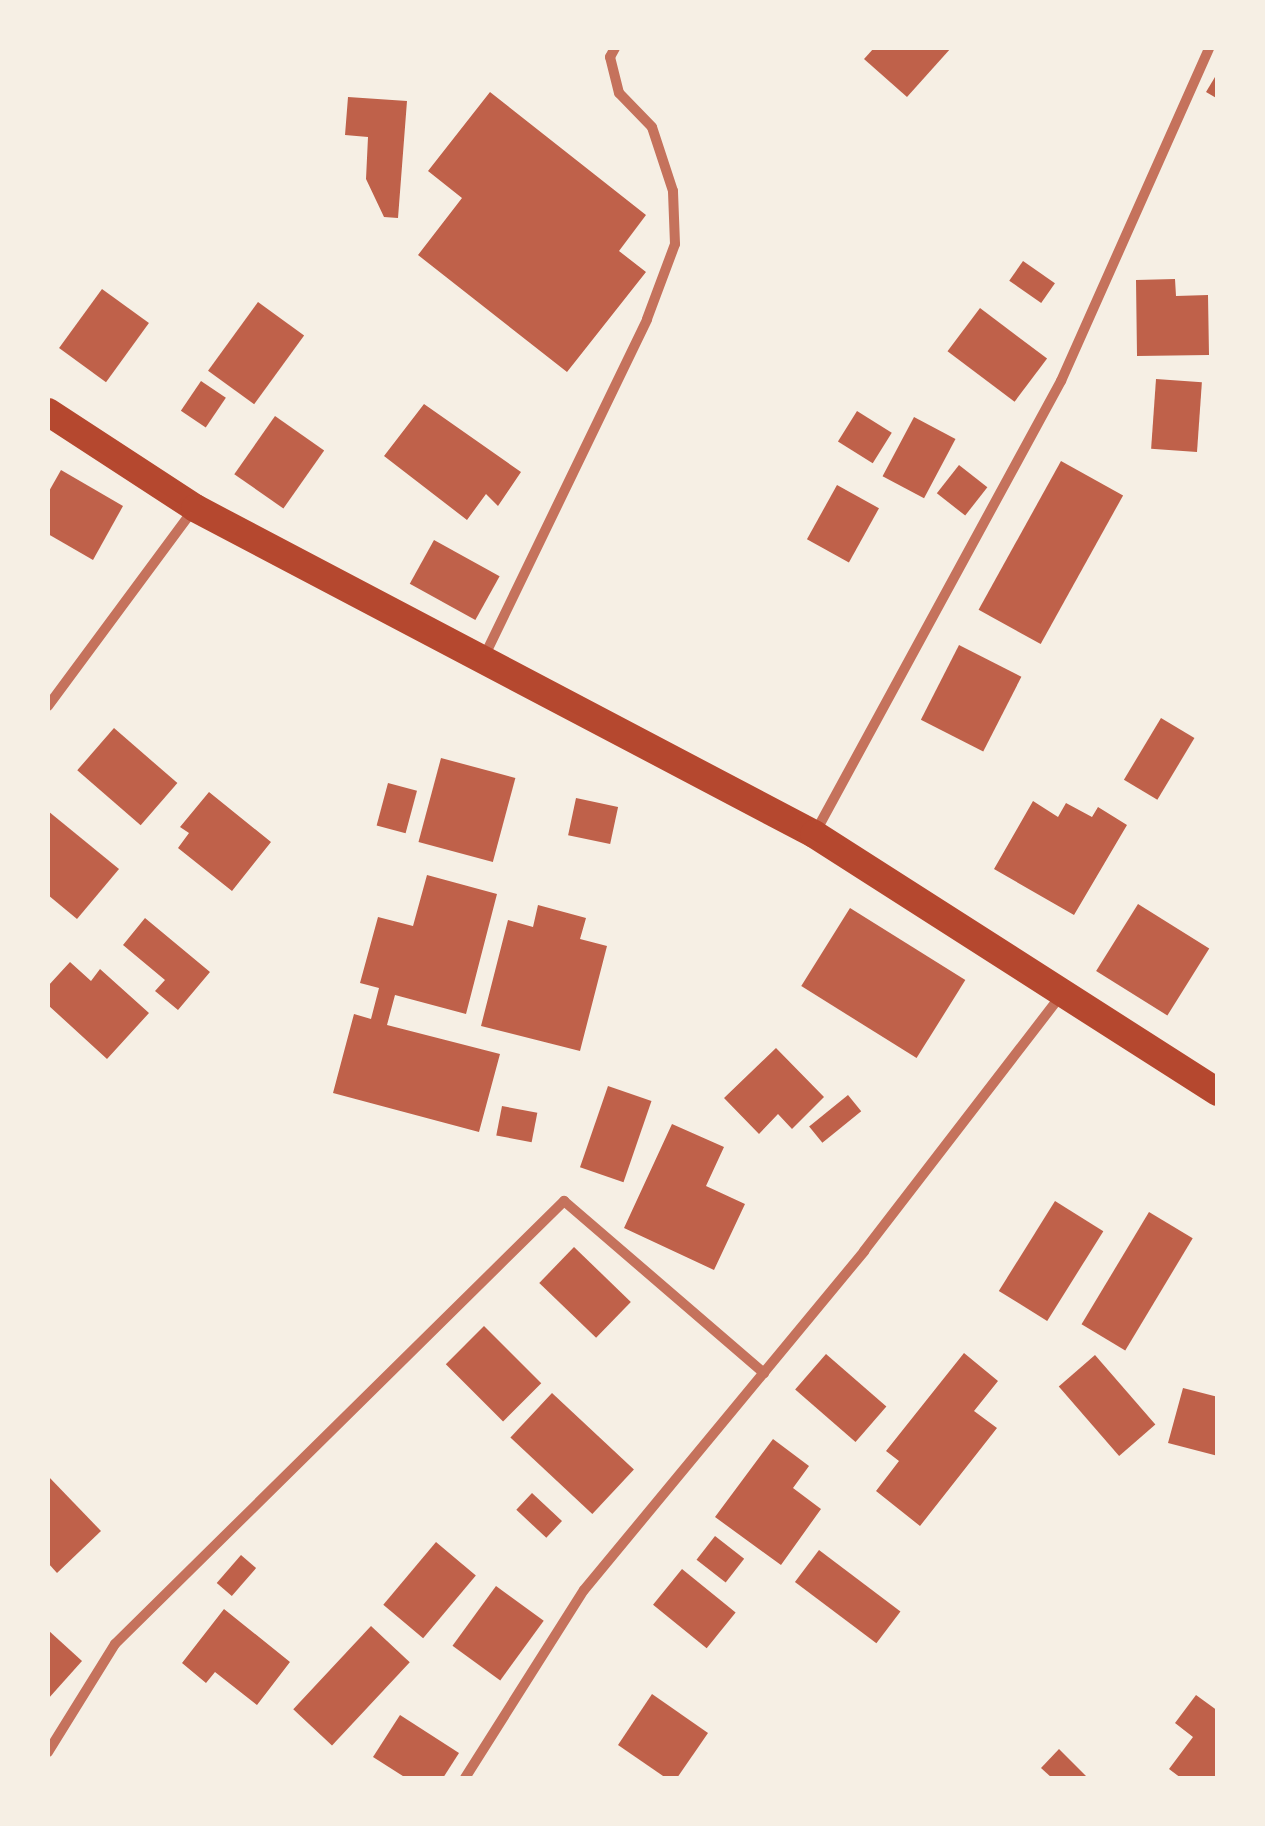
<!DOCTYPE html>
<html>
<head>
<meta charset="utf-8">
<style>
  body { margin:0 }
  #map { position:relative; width:1265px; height:1826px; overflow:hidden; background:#f6efe4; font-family:Mulish,sans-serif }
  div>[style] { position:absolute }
  .building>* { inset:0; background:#bf614a; transform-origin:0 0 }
  .minor>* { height:10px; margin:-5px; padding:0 5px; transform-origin:5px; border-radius:5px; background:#c5725c }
  .trunk>* { height:28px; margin:-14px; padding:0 14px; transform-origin:14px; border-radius:14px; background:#b5482f }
  span { translate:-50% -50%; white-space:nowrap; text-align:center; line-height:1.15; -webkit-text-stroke:10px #f6efe4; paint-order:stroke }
  .frame { position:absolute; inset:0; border:50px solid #f6efe4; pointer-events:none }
</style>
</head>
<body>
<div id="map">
  <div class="building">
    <i style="clip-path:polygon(874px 48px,951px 48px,907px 97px,864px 59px)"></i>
    <i style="clip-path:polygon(1218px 72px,1218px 99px,1206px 92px)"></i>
    <i style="clip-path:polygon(490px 92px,646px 215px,619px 251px,646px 272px,567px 372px,418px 255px,462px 198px,428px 171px)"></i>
    <i style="clip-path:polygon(348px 97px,407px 101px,398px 218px,384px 217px,366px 179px,368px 137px,345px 135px)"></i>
    <i style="left:1023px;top:261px;width:39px;height:24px;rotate:35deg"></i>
    <i style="clip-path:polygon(1175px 279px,1176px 296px,1208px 295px,1209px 355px,1137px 356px,1136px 280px)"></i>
    <i style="left:102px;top:289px;width:58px;height:73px;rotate:36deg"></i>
    <i style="left:258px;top:302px;width:57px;height:85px;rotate:36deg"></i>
    <i style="left:980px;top:308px;width:84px;height:54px;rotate:37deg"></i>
    <i style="left:1156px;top:379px;width:46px;height:70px;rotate:4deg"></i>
    <i style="left:201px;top:381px;width:30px;height:36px;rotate:34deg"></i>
    <i style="clip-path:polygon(424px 404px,521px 472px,498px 506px,486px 494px,467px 520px,384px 456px)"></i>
    <i style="left:857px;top:411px;width:41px;height:36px;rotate:32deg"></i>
    <i style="left:275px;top:416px;width:60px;height:71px;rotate:35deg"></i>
    <i style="left:914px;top:417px;width:47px;height:67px;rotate:28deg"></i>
    <i style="left:1061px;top:461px;width:71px;height:170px;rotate:29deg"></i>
    <i style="left:959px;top:465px;width:36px;height:36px;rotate:38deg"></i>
    <i style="clip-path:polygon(61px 470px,123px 506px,93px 560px,48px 534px,48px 493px)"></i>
    <i style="left:837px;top:485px;width:48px;height:62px;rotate:29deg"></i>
    <i style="left:434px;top:540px;width:75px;height:50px;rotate:29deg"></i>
    <i style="left:959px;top:645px;width:70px;height:84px;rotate:27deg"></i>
    <i style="left:1161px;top:718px;width:39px;height:72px;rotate:31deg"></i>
    <i style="left:114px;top:728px;width:84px;height:56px;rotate:41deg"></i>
    <i style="left:441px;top:758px;width:77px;height:87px;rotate:15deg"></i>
    <i style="left:388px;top:783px;width:30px;height:44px;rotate:15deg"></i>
    <i style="clip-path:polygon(209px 792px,271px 842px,232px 891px,178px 848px,189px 833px,180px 827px)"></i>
    <i style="left:576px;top:798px;width:43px;height:38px;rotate:12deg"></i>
    <i style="clip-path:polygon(1033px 801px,1058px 817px,1066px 803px,1092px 817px,1098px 807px,1127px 825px,1074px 915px,994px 869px)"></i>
    <i style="clip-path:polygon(48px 811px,119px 869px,77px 919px,48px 895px)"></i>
    <i style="clip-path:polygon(427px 875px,497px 894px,466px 1014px,395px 995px,387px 1025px,500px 1054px,479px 1132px,333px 1093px,354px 1014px,371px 1019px,379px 988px,360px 983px,378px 917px,413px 926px)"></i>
    <i style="left:1138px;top:904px;width:84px;height:79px;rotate:32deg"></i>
    <i style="clip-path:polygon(538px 905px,586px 918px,580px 939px,607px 946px,580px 1051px,481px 1026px,508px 920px,533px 927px)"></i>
    <i style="left:850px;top:908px;width:136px;height:92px;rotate:32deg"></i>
    <i style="clip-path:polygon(145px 918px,210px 972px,178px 1010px,155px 991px,165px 980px,123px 945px)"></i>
    <i style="clip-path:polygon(70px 962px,91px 981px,100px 969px,149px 1013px,107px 1059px,48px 1005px,48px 986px)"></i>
    <i style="clip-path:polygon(776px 1048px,824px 1097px,792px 1129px,778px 1114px,759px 1134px,724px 1098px)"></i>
    <i style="left:608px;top:1086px;width:46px;height:86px;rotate:19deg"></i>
    <i style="left:848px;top:1095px;width:21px;height:50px;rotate:51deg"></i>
    <i style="left:502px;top:1106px;width:36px;height:30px;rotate:11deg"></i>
    <i style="clip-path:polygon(672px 1124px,724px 1147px,706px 1186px,745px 1204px,714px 1270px,624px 1228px)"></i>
    <i style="left:1055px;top:1201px;width:57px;height:106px;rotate:32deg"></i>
    <i style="left:1149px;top:1212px;width:51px;height:131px;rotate:31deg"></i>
    <i style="left:574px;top:1247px;width:79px;height:50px;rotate:44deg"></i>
    <i style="left:484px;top:1326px;width:81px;height:54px;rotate:45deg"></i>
    <i style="clip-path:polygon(964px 1353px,998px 1381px,974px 1411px,997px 1428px,920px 1526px,876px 1491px,899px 1461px,886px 1451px)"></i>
    <i style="left:826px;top:1354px;width:80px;height:47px;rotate:41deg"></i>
    <i style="left:1095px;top:1355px;width:92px;height:48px;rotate:49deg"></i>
    <i style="clip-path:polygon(1183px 1388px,1218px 1397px,1218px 1456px,1168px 1443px)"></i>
    <i style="left:552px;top:1393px;width:112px;height:61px;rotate:43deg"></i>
    <i style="clip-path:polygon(773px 1439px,809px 1466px,793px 1488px,821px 1509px,781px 1565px,715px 1517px)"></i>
    <i style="clip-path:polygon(48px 1476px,101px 1531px,57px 1573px,48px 1563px)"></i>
    <i style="left:532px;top:1493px;width:41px;height:23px;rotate:43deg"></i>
    <i style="left:715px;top:1536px;width:37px;height:30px;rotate:38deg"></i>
    <i style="left:436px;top:1542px;width:52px;height:82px;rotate:40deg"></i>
    <i style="left:819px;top:1550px;width:102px;height:40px;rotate:37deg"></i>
    <i style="left:241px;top:1555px;width:20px;height:37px;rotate:41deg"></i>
    <i style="left:682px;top:1569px;width:69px;height:46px;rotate:39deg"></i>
    <i style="left:496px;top:1586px;width:59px;height:74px;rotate:36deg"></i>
    <i style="clip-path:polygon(224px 1609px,290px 1662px,257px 1705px,215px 1672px,206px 1683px,182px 1663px)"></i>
    <i style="left:371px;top:1626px;width:53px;height:114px;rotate:43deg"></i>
    <i style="clip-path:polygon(48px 1630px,82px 1661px,48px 1699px)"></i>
    <i style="clip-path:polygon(652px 1694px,708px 1733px,677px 1778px,666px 1778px,618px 1745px)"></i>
    <i style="clip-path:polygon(1196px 1695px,1218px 1711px,1218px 1778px,1181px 1778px,1169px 1769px,1193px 1737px,1175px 1723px)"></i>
    <i style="clip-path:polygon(400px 1715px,459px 1753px,443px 1778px,406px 1778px,373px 1757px)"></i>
    <i style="clip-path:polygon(1059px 1749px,1088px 1778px,1052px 1778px,1041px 1768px)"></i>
  </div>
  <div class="minor">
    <i style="left:483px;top:659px;width:377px;rotate:-64.2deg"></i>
    <i style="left:647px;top:319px;width:80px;rotate:-69.5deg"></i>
    <i style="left:675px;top:244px;width:53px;rotate:-92.2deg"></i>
    <i style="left:673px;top:191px;width:67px;rotate:-108.2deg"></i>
    <i style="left:652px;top:127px;width:47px;rotate:-134.1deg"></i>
    <i style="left:619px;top:93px;width:37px;rotate:-104deg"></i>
    <i style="left:610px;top:57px;width:10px;rotate:-61deg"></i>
    <i style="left:48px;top:706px;width:244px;rotate:-53.5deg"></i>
    <i style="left:815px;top:833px;width:515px;rotate:-61.44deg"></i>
    <i style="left:1061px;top:381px;width:364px;rotate:-66deg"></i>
    <i style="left:48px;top:1752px;width:127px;rotate:-58.2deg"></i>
    <i style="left:115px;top:1644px;width:631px;rotate:-44.61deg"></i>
    <i style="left:564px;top:1201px;width:264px;rotate:40.7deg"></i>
    <i style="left:465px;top:1778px;width:222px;rotate:-57.7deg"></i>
    <i style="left:584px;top:1590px;width:440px;rotate:-50.4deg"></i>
    <i style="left:864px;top:1251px;width:324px;rotate:-52.4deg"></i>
  </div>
  <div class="trunk">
    <i style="left:48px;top:412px;width:176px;rotate:33.1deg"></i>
    <i style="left:195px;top:508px;width:700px;rotate:27.77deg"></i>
    <i style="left:814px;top:834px;width:479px;rotate:32.6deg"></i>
  </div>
  <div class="frame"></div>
</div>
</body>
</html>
